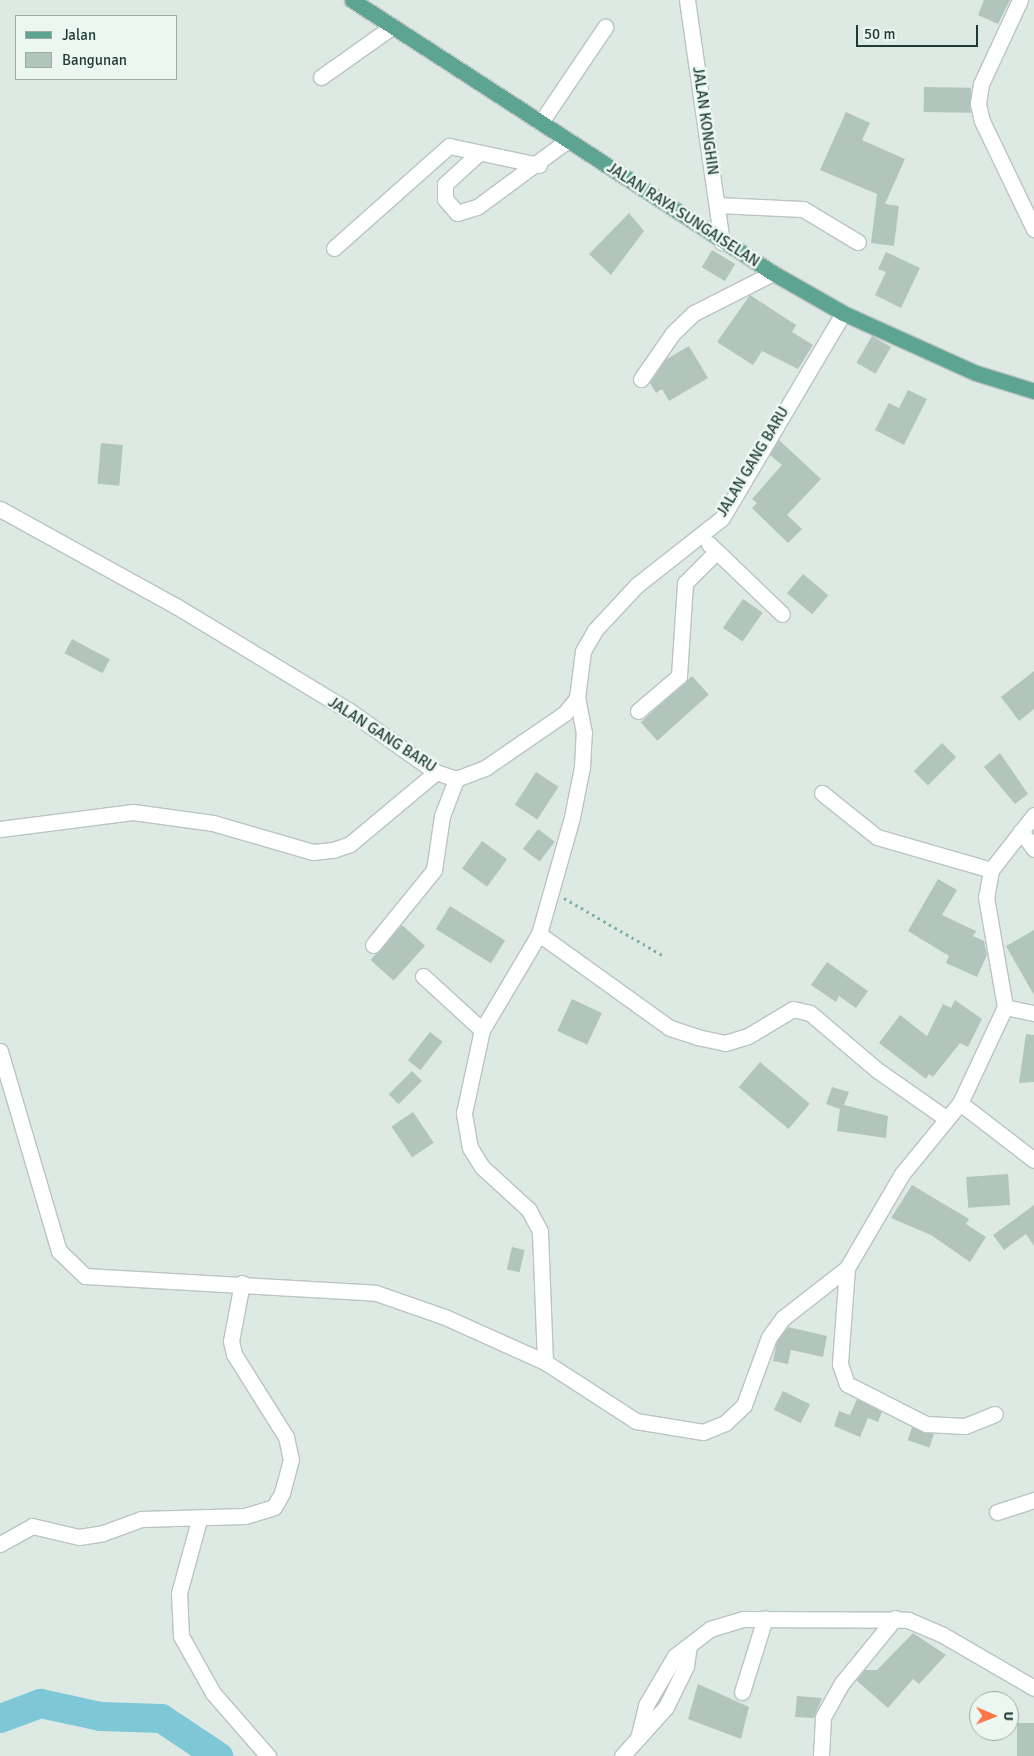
<!DOCTYPE html>
<html>
<head>
<meta charset="utf-8">
<style>
  body { margin:0 }
  #map { position:relative; width:1034px; height:1756px; overflow:hidden; background:#ddeae4; font-family:Signika,sans-serif }
  div>[style] { position:absolute }
  .river>* { height:29px; margin:-14.5px; padding:0 14.5px; transform-origin:14.5px; border-radius:14.5px; background:#7ec7d6 }
  .building>* { inset:0; background:#b2c5bd; transform-origin:0 0 }
  .path>* { height:3px; margin-top:-1.5px; transform-origin:0; background:repeating-linear-gradient(90deg,#7ab1a0 0 2.5px,transparent 0 6.5px) }
  .roads { filter:drop-shadow(1px 0 #bbc4c2) drop-shadow(-1px 0 #bbc4c2) drop-shadow(0 1px #bbc4c2) drop-shadow(0 -1px #bbc4c2) }
  .minor>* { height:15px; margin:-7.5px; padding:0 7.5px; transform-origin:7.5px; border-radius:7.5px; background:#fff }
  .major>* { height:15px; margin:-7.5px; padding:0 7.5px; transform-origin:7.5px; border-radius:7.5px; background:#5da493 }
  span { translate:-50% -50%; white-space:nowrap; text-align:center; line-height:1.15; -webkit-text-stroke:5px #edf7f2; paint-order:stroke }
  .street-label { font-size:15px; color:#1d3b33 }
  .legend { position:absolute; left:15px; top:15px; width:162px; height:65px; box-sizing:border-box; background:#edf7f2; border:1px solid #9aaca6; margin:0; padding:6px 9px; list-style:none; font-size:15px; color:#1d3b33 }
  .legend li { display:flex; align-items:center; gap:10px; height:25px }
  .legend b { width:25px; border:1px solid #9aaca6 }
  .north { position:absolute; left:969px; top:1691px; width:50px; height:50px; box-sizing:border-box; background:#edf7f2; border:1px solid #9aaca6; border-radius:50%; rotate:91deg; font-size:14px; font-weight:700; line-height:20px; text-align:center; color:#1d3b33 }
  .north::after { content:''; display:block; margin:auto; width:18px; height:22px; background:#ff7546; clip-path:polygon(50% 0,100% 100%,50% 72%,0 100%) }
  .scale { position:absolute; left:856px; top:25px; width:122px; height:22px; box-sizing:border-box; border:2px solid #1d3b33; border-top:0; padding-left:6px; font-size:15px; line-height:18px; white-space:nowrap; color:#1d3b33; -webkit-text-stroke:4px #edf7f2; paint-order:stroke }
</style>
</head>
<body>
<div id="map">
  <div class="river">
    <i style="left:0;top:1718px;width:43px;rotate:-20.6deg"></i>
    <i style="left:40px;top:1703px;width:61px;rotate:12.2deg"></i>
    <i style="left:100px;top:1716px;width:61px;rotate:1.9deg"></i>
    <i style="left:161px;top:1718px;width:69px;rotate:33.7deg"></i>
  </div>
  <div class="building">
    <i style="clip-path:polygon(984px 0,1010px 0,998px 24px,978px 15px)"></i>
    <i style="left:924px;top:87px;width:47px;height:25px;rotate:1deg"></i>
    <i style="clip-path:polygon(846px 112px,870px 123px,862px 140px,905px 159px,885px 204px,899px 206px,894px 246px,871px 243px,877px 194px,820px 170px)"></i>
    <i style="clip-path:polygon(629px 213px,644px 231px,611px 275px,589px 254px)"></i>
    <i style="left:712px;top:250px;width:27px;height:20px;rotate:31deg"></i>
    <i style="clip-path:polygon(886px 252px,920px 268px,901px 308px,875px 295px,886px 272px,878px 269px)"></i>
    <i style="clip-path:polygon(750px 295px,796px 325px,792px 332px,813px 345px,798px 369px,762px 351px,753px 365px,717px 342px)"></i>
    <i style="left:872px;top:336px;width:22px;height:31px;rotate:30deg"></i>
    <i style="clip-path:polygon(689px 346px,708px 378px,669px 401px,662px 389px,656px 393px,650px 383px,665px 360px)"></i>
    <i style="clip-path:polygon(908px 390px,927px 399px,904px 445px,875px 430px,889px 403px,899px 408px)"></i>
    <i style="clip-path:polygon(779px 440px,821px 479px,787px 515px,802px 529px,788px 543px,752px 508px,757px 503px,752px 499px,782px 465px,770px 455px)"></i>
    <i style="left:101px;top:443px;width:22px;height:41px;rotate:5deg"></i>
    <i style="left:803px;top:574px;width:33px;height:25px;rotate:40deg"></i>
    <i style="left:743px;top:599px;width:24px;height:35px;rotate:35deg"></i>
    <i style="left:72px;top:639px;width:43px;height:16px;rotate:28deg"></i>
    <i style="clip-path:polygon(1034px 671px,1034px 709px,1019px 721px,1001px 697px)"></i>
    <i style="left:692px;top:676px;width:25px;height:69px;rotate:48deg"></i>
    <i style="left:942px;top:743px;width:20px;height:40px;rotate:45deg"></i>
    <i style="clip-path:polygon(1000px 753px,1028px 794px,1015px 804px,984px 767px)"></i>
    <i style="left:536px;top:772px;width:27px;height:39px;rotate:33deg"></i>
    <i style="left:538px;top:829px;width:21px;height:25px;rotate:37deg"></i>
    <i style="left:482px;top:841px;width:31px;height:34px;rotate:36deg"></i>
    <i style="clip-path:polygon(938px 879px,957px 890px,942px 915px,976px 931px,973px 936px,984px 941px,987px 955px,977px 977px,946px 963px,949px 956px,908px 931px)"></i>
    <i style="left:450px;top:906px;width:65px;height:27px;rotate:32deg"></i>
    <i style="left:402px;top:925px;width:31px;height:47px;rotate:42deg"></i>
    <i style="clip-path:polygon(1034px 930px,1034px 995px,1006px 946px)"></i>
    <i style="clip-path:polygon(827px 962px,868px 991px,856px 1008px,839px 996px,836px 1002px,811px 985px)"></i>
    <i style="left:572px;top:999px;width:33px;height:35px;rotate:25deg"></i>
    <i style="clip-path:polygon(955px 1000px,982px 1019px,968px 1047px,960px 1043px,933px 1077px,929px 1074px,926px 1079px,879px 1043px,900px 1015px,927px 1036px,943px 1004px,951px 1008px)"></i>
    <i style="left:430px;top:1032px;width:16px;height:36px;rotate:38deg"></i>
    <i style="clip-path:polygon(1026px 1034px,1034px 1035px,1034px 1082px,1019px 1083px)"></i>
    <i style="left:760px;top:1062px;width:65px;height:33px;rotate:40deg"></i>
    <i style="left:412px;top:1071px;width:14px;height:33px;rotate:45deg"></i>
    <i style="clip-path:polygon(832px 1087px,849px 1092px,844px 1105px,888px 1116px,886px 1138px,837px 1131px,840px 1109px,826px 1104px)"></i>
    <i style="left:413px;top:1112px;width:37px;height:26px;rotate:56deg"></i>
    <i style="left:1008px;top:1174px;width:31px;height:42px;rotate:86deg"></i>
    <i style="clip-path:polygon(912px 1185px,969px 1219px,966px 1224px,986px 1237px,970px 1262px,931px 1235px,891px 1218px)"></i>
    <i style="clip-path:polygon(1034px 1205px,1034px 1246px,1026px 1234px,1004px 1250px,993px 1235px)"></i>
    <i style="left:512px;top:1247px;width:13px;height:23px;rotate:13deg"></i>
    <i style="clip-path:polygon(788px 1327px,827px 1336px,823px 1357px,791px 1350px,788px 1364px,773px 1361px,777px 1341px)"></i>
    <i style="left:783px;top:1391px;width:30px;height:21px;rotate:26deg"></i>
    <i style="clip-path:polygon(857px 1399px,882px 1412px,878px 1422px,868px 1418px,860px 1437px,834px 1426px,839px 1411px,850px 1415px)"></i>
    <i style="left:912px;top:1427px;width:23px;height:14px;rotate:18deg"></i>
    <i style="clip-path:polygon(913px 1633px,946px 1655px,919px 1684px,913px 1679px,888px 1708px,856px 1680px,865px 1670px,877px 1670px)"></i>
    <i style="clip-path:polygon(698px 1684px,749px 1707px,741px 1739px,688px 1719px)"></i>
    <i style="clip-path:polygon(797px 1696px,822px 1698px,814px 1718px,795px 1717px)"></i>
    <i style="left:1017px;top:1723px;width:17px;height:33px"></i>
  </div>
  <div class="path">
    <i style="left:564px;top:898px;width:116px;rotate:30.1deg"></i>
  </div>
  <div class="roads">
    <div class="minor">
      <i style="left:687px;top:0;width:245px;rotate:81.8deg"></i>
      <i style="left:1020px;top:0;width:93px;rotate:114.9deg"></i>
      <i style="left:981px;top:84px;width:20px;rotate:99deg"></i>
      <i style="left:978px;top:104px;width:17px;rotate:77deg"></i>
      <i style="left:982px;top:121px;width:120px;rotate:64.3deg"></i>
      <i style="left:321px;top:77px;width:88px;rotate:-35.3deg"></i>
      <i style="left:541px;top:122px;width:115px;rotate:-56deg"></i>
      <i style="left:479px;top:153px;width:46px;rotate:137.6deg"></i>
      <i style="left:445px;top:184px;width:15px;rotate:90deg"></i>
      <i style="left:445px;top:199px;width:18px;rotate:49deg"></i>
      <i style="left:457px;top:213px;width:21px;rotate:-17deg"></i>
      <i style="left:477px;top:207px;width:113px;rotate:-36.4deg"></i>
      <i style="left:717px;top:205px;width:86px;rotate:2.7deg"></i>
      <i style="left:803px;top:209px;width:64px;rotate:31deg"></i>
      <i style="left:334px;top:248px;width:154px;rotate:-41.6deg"></i>
      <i style="left:449px;top:146px;width:92px;rotate:11.9deg"></i>
      <i style="left:641px;top:379px;width:56px;rotate:-55.2deg"></i>
      <i style="left:673px;top:333px;width:29px;rotate:-44deg"></i>
      <i style="left:694px;top:313px;width:89px;rotate:-26.9deg"></i>
      <i style="left:0;top:509px;width:201px;rotate:28.9deg"></i>
      <i style="left:176px;top:606px;width:201px;rotate:31.2deg"></i>
      <i style="left:348px;top:710px;width:108px;rotate:35.2deg"></i>
      <i style="left:436px;top:772px;width:21px;rotate:19deg"></i>
      <i style="left:456px;top:779px;width:31px;rotate:-21deg"></i>
      <i style="left:485px;top:768px;width:97px;rotate:-34.5deg"></i>
      <i style="left:565px;top:713px;width:19px;rotate:-51deg"></i>
      <i style="left:577px;top:698px;width:47px;rotate:-82.7deg"></i>
      <i style="left:583px;top:651px;width:24px;rotate:-60deg"></i>
      <i style="left:595px;top:630px;width:62px;rotate:-47deg"></i>
      <i style="left:637px;top:585px;width:108px;rotate:-38.2deg"></i>
      <i style="left:722px;top:518px;width:238px;rotate:-59.4deg"></i>
      <i style="left:709px;top:544px;width:101px;rotate:43.8deg"></i>
      <i style="left:638px;top:711px;width:54px;rotate:-40.5deg"></i>
      <i style="left:679px;top:676px;width:93px;rotate:-86.3deg"></i>
      <i style="left:685px;top:583px;width:44px;rotate:-45deg"></i>
      <i style="left:822px;top:793px;width:70px;rotate:38.7deg"></i>
      <i style="left:877px;top:837px;width:119px;rotate:16.1deg"></i>
      <i style="left:1034px;top:815px;width:70px;rotate:128deg"></i>
      <i style="left:991px;top:870px;width:27px;rotate:100deg"></i>
      <i style="left:986px;top:897px;width:112px;rotate:80.2deg"></i>
      <i style="left:1005px;top:1007px;width:106px;rotate:115.1deg"></i>
      <i style="left:960px;top:1103px;width:93px;rotate:37.6deg"></i>
      <i style="left:0;top:829px;width:134px;rotate:-7.3deg"></i>
      <i style="left:133px;top:812px;width:81px;rotate:7.8deg"></i>
      <i style="left:213px;top:823px;width:104px;rotate:16.2deg"></i>
      <i style="left:313px;top:852px;width:20px;rotate:-6deg"></i>
      <i style="left:333px;top:850px;width:18px;rotate:-19deg"></i>
      <i style="left:350px;top:844px;width:112px;rotate:-39.9deg"></i>
      <i style="left:1021px;top:831px;width:22px;rotate:54deg"></i>
      <i style="left:539px;top:934px;width:161px;rotate:35.7deg"></i>
      <i style="left:670px;top:1028px;width:28px;rotate:18deg"></i>
      <i style="left:697px;top:1037px;width:29px;rotate:12deg"></i>
      <i style="left:725px;top:1043px;width:24px;rotate:-17deg"></i>
      <i style="left:748px;top:1036px;width:52px;rotate:-31deg"></i>
      <i style="left:793px;top:1009px;width:17px;rotate:13deg"></i>
      <i style="left:810px;top:1013px;width:88px;rotate:40.4deg"></i>
      <i style="left:877px;top:1070px;width:85px;rotate:35deg"></i>
      <i style="left:373px;top:945px;width:97px;rotate:-50.9deg"></i>
      <i style="left:434px;top:870px;width:55px;rotate:-81.6deg"></i>
      <i style="left:442px;top:816px;width:40px;rotate:-69deg"></i>
      <i style="left:423px;top:976px;width:80px;rotate:42.5deg"></i>
      <i style="left:1005px;top:1007px;width:30px;rotate:12deg"></i>
      <i style="left:0;top:1051px;width:209px;rotate:73.6deg"></i>
      <i style="left:59px;top:1251px;width:36px;rotate:44deg"></i>
      <i style="left:85px;top:1276px;width:291px;rotate:3.3deg"></i>
      <i style="left:376px;top:1293px;width:73px;rotate:19.2deg"></i>
      <i style="left:445px;top:1317px;width:110px;rotate:24.2deg"></i>
      <i style="left:545px;top:1362px;width:108px;rotate:33deg"></i>
      <i style="left:636px;top:1421px;width:68px;rotate:9.3deg"></i>
      <i style="left:703px;top:1432px;width:24px;rotate:-22deg"></i>
      <i style="left:725px;top:1423px;width:26px;rotate:-43deg"></i>
      <i style="left:744px;top:1405px;width:72px;rotate:-69.8deg"></i>
      <i style="left:769px;top:1337px;width:24px;rotate:-54deg"></i>
      <i style="left:783px;top:1318px;width:81px;rotate:-38deg"></i>
      <i style="left:847px;top:1268px;width:109px;rotate:-59.7deg"></i>
      <i style="left:902px;top:1174px;width:92px;rotate:-50.8deg"></i>
      <i style="left:847px;top:1268px;width:96px;rotate:94.2deg"></i>
      <i style="left:840px;top:1364px;width:21px;rotate:71deg"></i>
      <i style="left:847px;top:1384px;width:89px;rotate:26.9deg"></i>
      <i style="left:926px;top:1424px;width:39px;rotate:3deg"></i>
      <i style="left:965px;top:1426px;width:32px;rotate:-22deg"></i>
      <i style="left:545px;top:1362px;width:131px;rotate:-92.2deg"></i>
      <i style="left:540px;top:1231px;width:24px;rotate:-118deg"></i>
      <i style="left:529px;top:1210px;width:64px;rotate:-137.5deg"></i>
      <i style="left:482px;top:1167px;width:22px;rotate:-122deg"></i>
      <i style="left:470px;top:1148px;width:36px;rotate:-100deg"></i>
      <i style="left:464px;top:1113px;width:85px;rotate:-77.8deg"></i>
      <i style="left:482px;top:1030px;width:112px;rotate:-59.3deg"></i>
      <i style="left:539px;top:934px;width:122px;rotate:-74.2deg"></i>
      <i style="left:572px;top:817px;width:51px;rotate:-78.7deg"></i>
      <i style="left:582px;top:767px;width:34px;rotate:-87deg"></i>
      <i style="left:584px;top:733px;width:36px;rotate:-101deg"></i>
      <i style="left:997px;top:1512px;width:39px;rotate:-18deg"></i>
      <i style="left:199px;top:1520px;width:76px;rotate:105.3deg"></i>
      <i style="left:179px;top:1593px;width:43px;rotate:87.3deg"></i>
      <i style="left:181px;top:1636px;width:65px;rotate:60.7deg"></i>
      <i style="left:213px;top:1693px;width:84px;rotate:48.9deg"></i>
      <i style="left:0;top:1544px;width:37px;rotate:-29deg"></i>
      <i style="left:32px;top:1526px;width:48px;rotate:13.2deg"></i>
      <i style="left:79px;top:1537px;width:24px;rotate:-9deg"></i>
      <i style="left:103px;top:1533px;width:40px;rotate:-20.2deg"></i>
      <i style="left:141px;top:1519px;width:104px;rotate:-1.7deg"></i>
      <i style="left:245px;top:1516px;width:30px;rotate:-17deg"></i>
      <i style="left:274px;top:1507px;width:16px;rotate:-60deg"></i>
      <i style="left:282px;top:1493px;width:34px;rotate:-75deg"></i>
      <i style="left:291px;top:1460px;width:24px;rotate:-102deg"></i>
      <i style="left:286px;top:1437px;width:98px;rotate:-122.1deg"></i>
      <i style="left:234px;top:1354px;width:13px;rotate:-103deg"></i>
      <i style="left:231px;top:1341px;width:59px;rotate:-79.3deg"></i>
      <i style="left:742px;top:1692px;width:77px;rotate:-72.7deg"></i>
      <i style="left:638px;top:1738px;width:34px;rotate:-76deg"></i>
      <i style="left:646px;top:1705px;width:57px;rotate:-59.4deg"></i>
      <i style="left:675px;top:1656px;width:44px;rotate:-37.6deg"></i>
      <i style="left:710px;top:1629px;width:34px;rotate:-17deg"></i>
      <i style="left:743px;top:1619px;width:165px;rotate:0.3deg"></i>
      <i style="left:908px;top:1620px;width:38px;rotate:23deg"></i>
      <i style="left:943px;top:1635px;width:105px;rotate:30.2deg"></i>
      <i style="left:622px;top:1756px;width:66px;rotate:-48.1deg"></i>
      <i style="left:666px;top:1707px;width:46px;rotate:-64deg"></i>
      <i style="left:686px;top:1666px;width:21px;rotate:-82deg"></i>
      <i style="left:821px;top:1756px;width:39px;rotate:-87deg"></i>
      <i style="left:823px;top:1717px;width:39px;rotate:-61deg"></i>
      <i style="left:842px;top:1683px;width:84px;rotate:-50.8deg"></i>
    </div>
    <div class="major">
      <i style="left:352px;top:0;width:502px;rotate:32.96deg"></i>
      <i style="left:773px;top:273px;width:81px;rotate:29.7deg"></i>
      <i style="left:843px;top:313px;width:146px;rotate:24.3deg"></i>
      <i style="left:976px;top:373px;width:61px;rotate:17.2deg"></i>
    </div>
  </div>
  <div class="street-label">
    <span style="left:705px;top:121px;rotate:82deg">JALAN KONGHIN</span>
    <span style="left:683px;top:215px;rotate:33deg">JALAN RAYA SUNGAISELAN</span>
    <span style="left:753px;top:462px;rotate:-59deg">JALAN GANG BARU</span>
    <span style="left:382px;top:735px;rotate:33deg">JALAN GANG BARU</span>
  </div>
  <ul class="legend">
  <li><b style="height:6px;background:#5da493"></b>Jalan</li>
  <li><b style="height:14px;background:#b2c5bd"></b>Bangunan</li>
  </ul>
  <div class="north">U</div>
  <div class="scale">50 m</div>
</div>
</body>
</html>
